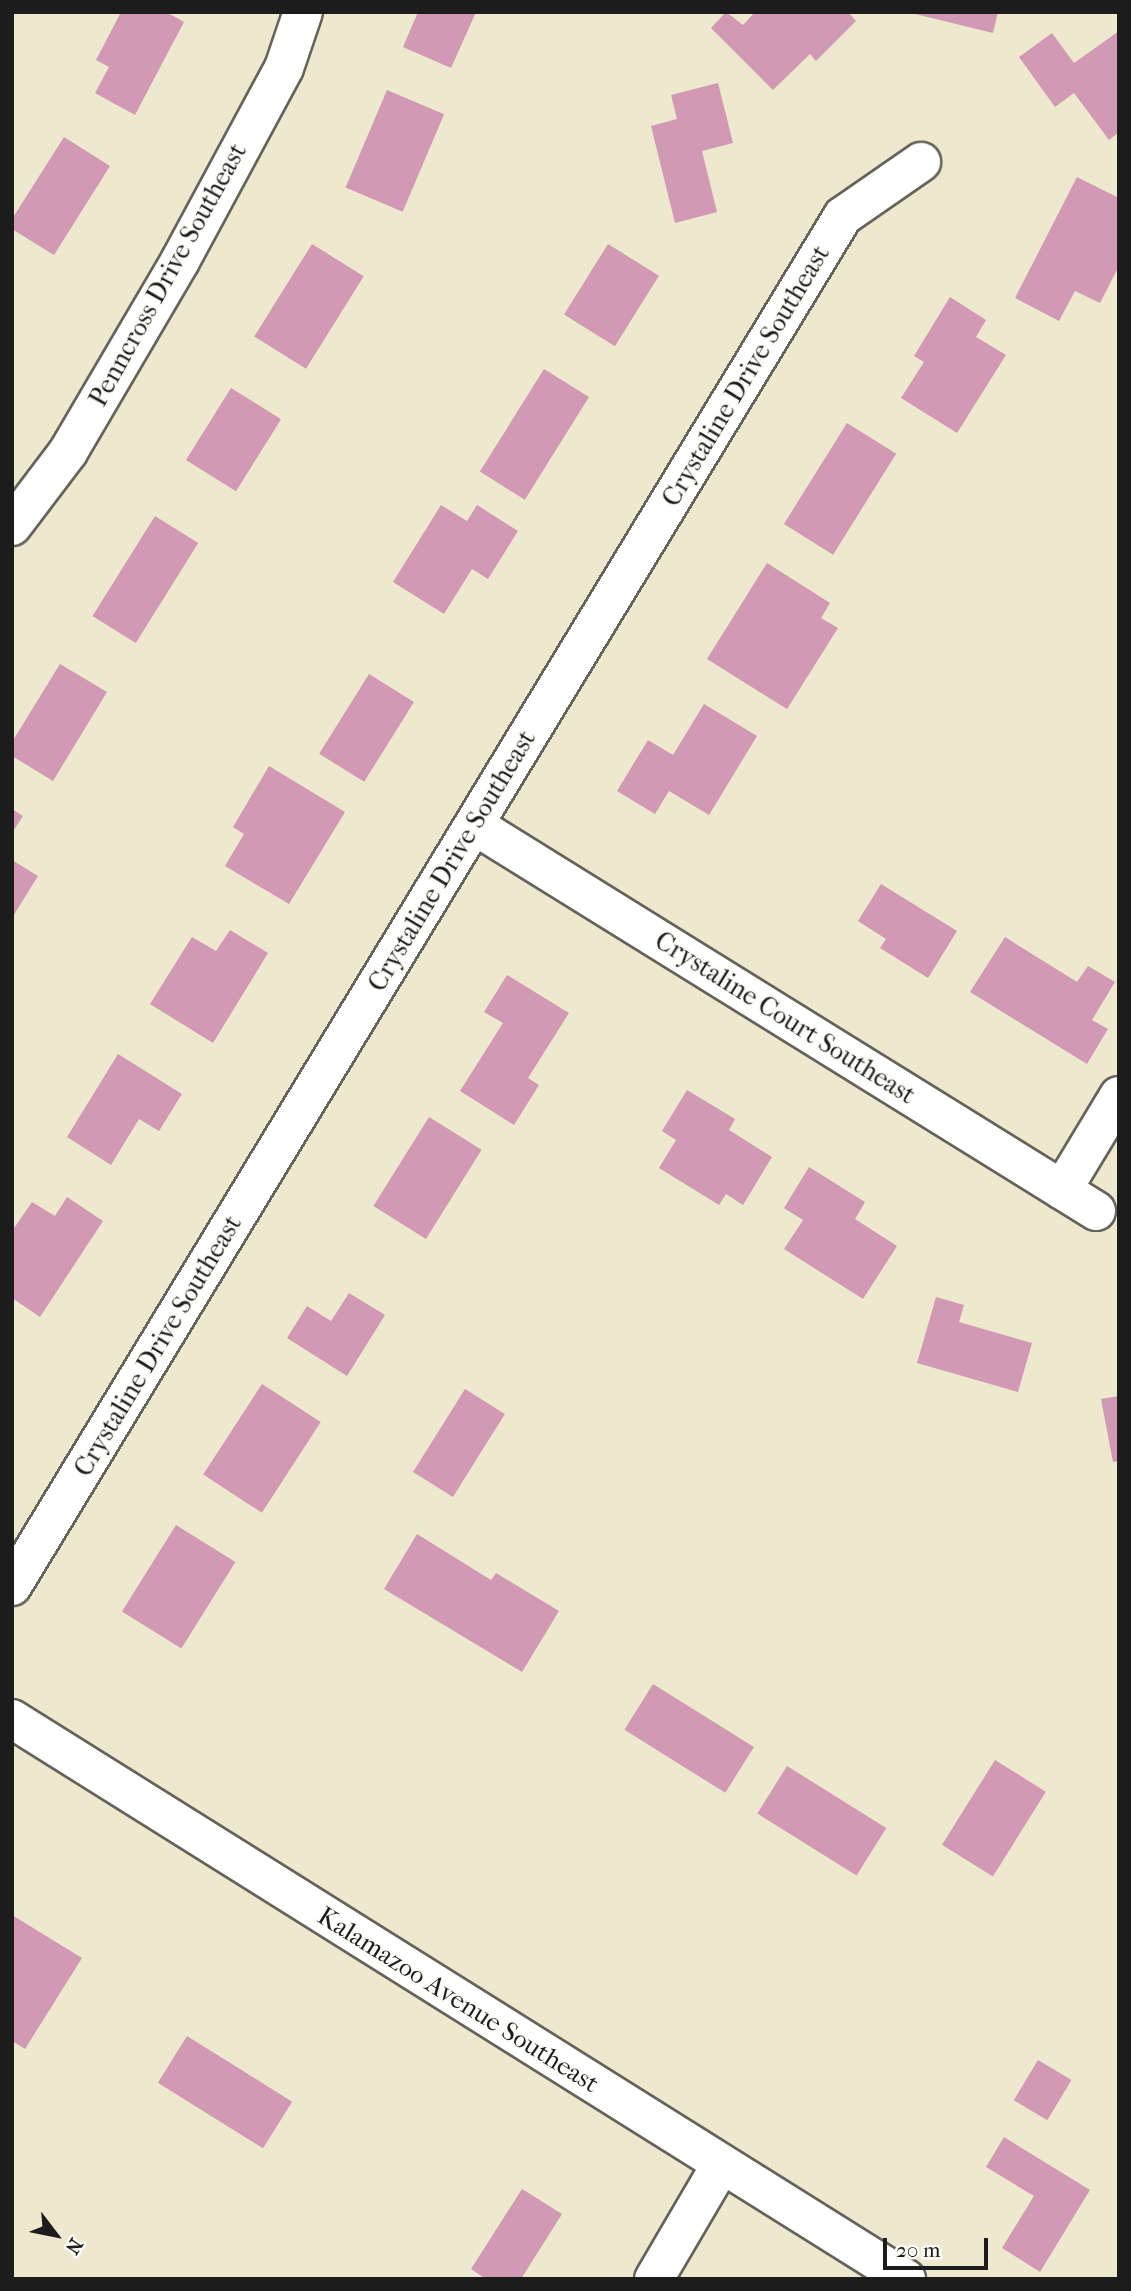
<!DOCTYPE html>
<html>
<head>
<meta charset="utf-8">
<style>
  body { margin:0 }
  #map { position:relative; width:1131px; height:2291px; overflow:hidden; background:#ede8ce; font-family:"IM FELL French Canon",serif }
  div>[style] { position:absolute }
  .building>* { inset:0; background:#d199b4; transform-origin:0 0 }
  .roads { filter:drop-shadow(2px 0 #65635a) drop-shadow(-2px 0 #65635a) drop-shadow(0 2px #65635a) drop-shadow(0 -2px #65635a) }
  .minor>* { height:38px; margin:-19px; padding:0 19px; transform-origin:19px; border-radius:19px; background:#fff }
  span { translate:-50% -50%; white-space:nowrap; text-align:center; line-height:1.15; -webkit-text-stroke:5px #fdfcf7; paint-order:stroke }
  .street-label { font-size:26px; color:#1c1c1c }
  .frame { position:absolute; inset:0; border:14px solid #1c1c1c; pointer-events:none }
  .north { position:absolute; left:21px; top:2200px; width:70px; height:70px; -webkit-text-stroke:5px #fdfcf7; paint-order:stroke; rotate:122deg; font-size:19px; font-weight:700; line-height:28px; text-align:center; color:#1c1c1c }
  .north::after { content:''; display:block; margin:auto; width:24px; height:32px; background:#1c1c1c; clip-path:polygon(50% 0,100% 100%,50% 72%,0 100%) }
  .scale { position:absolute; left:883px; top:2238px; width:105px; height:32px; box-sizing:border-box; border:4px solid #1c1c1c; border-top:0; padding-left:9px; font-size:21px; line-height:24px; white-space:nowrap; color:#1c1c1c; -webkit-text-stroke:5px #fdfcf7; paint-order:stroke }
</style>
</head>
<body>
<div id="map">
  <div class="building">
    <i style="clip-path:polygon(121px 12px,166px 12px,184px 22px,135px 115px,95px 93px,109px 67px,96px 60px)"></i>
    <i style="clip-path:polygon(418px 12px,476px 12px,451px 68px,403px 47px)"></i>
    <i style="clip-path:polygon(726px 12px,743px 25px,755px 12px,848px 12px,856px 21px,816px 61px,810px 54px,773px 90px,711px 28px)"></i>
    <i style="clip-path:polygon(907px 12px,998px 12px,993px 33px)"></i>
    <i style="clip-path:polygon(1119px 31px,1119px 132px,1109px 140px,1074px 93px,1055px 107px,1019px 57px,1052px 33px,1074px 63px)"></i>
    <i style="clip-path:polygon(718px 83px,733px 143px,702px 151px,717px 212px,675px 223px,651px 126px,677px 119px,671px 95px)"></i>
    <i style="left:387px;top:90px;width:62px;height:106px;rotate:23deg"></i>
    <i style="clip-path:polygon(64px 137px,110px 166px,54px 255px,12px 229px,12px 219px)"></i>
    <i style="clip-path:polygon(1077px 177px,1119px 198px,1119px 266px,1100px 303px,1075px 291px,1059px 321px,1015px 298px)"></i>
    <i style="left:312px;top:244px;width:61px;height:109px;rotate:32deg"></i>
    <i style="left:608px;top:244px;width:60px;height:83px;rotate:32deg"></i>
    <i style="clip-path:polygon(950px 297px,986px 320px,976px 337px,1006px 355px,957px 433px,901px 398px,924px 362px,914px 356px)"></i>
    <i style="left:544px;top:369px;width:53px;height:121px;rotate:32deg"></i>
    <i style="left:231px;top:388px;width:59px;height:85px;rotate:32deg"></i>
    <i style="left:847px;top:423px;width:58px;height:119px;rotate:32deg"></i>
    <i style="clip-path:polygon(441px 505px,467px 521px,477px 505px,518px 531px,488px 579px,472px 569px,444px 614px,393px 582px)"></i>
    <i style="left:155px;top:516px;width:51px;height:118px;rotate:32deg"></i>
    <i style="clip-path:polygon(767px 563px,830px 603px,821px 618px,838px 628px,787px 709px,707px 659px)"></i>
    <i style="clip-path:polygon(60px 664px,107px 692px,53px 781px,12px 756px,12px 742px)"></i>
    <i style="left:369px;top:674px;width:53px;height:94px;rotate:32deg"></i>
    <i style="clip-path:polygon(704px 704px,757px 736px,709px 815px,669px 791px,655px 814px,617px 791px,648px 740px,673px 755px)"></i>
    <i style="clip-path:polygon(269px 766px,345px 812px,289px 904px,225px 866px,244px 834px,233px 827px)"></i>
    <i style="clip-path:polygon(12px 809px,23px 816px,12px 833px)"></i>
    <i style="clip-path:polygon(12px 860px,38px 876px,12px 918px)"></i>
    <i style="clip-path:polygon(881px 884px,957px 931px,928px 978px,880px 948px,886px 939px,858px 921px)"></i>
    <i style="clip-path:polygon(230px 930px,268px 953px,213px 1043px,150px 1004px,192px 937px,216px 951px)"></i>
    <i style="clip-path:polygon(1005px 937px,1077px 982px,1088px 966px,1115px 982px,1092px 1020px,1108px 1029px,1087px 1064px,970px 992px)"></i>
    <i style="clip-path:polygon(507px 975px,569px 1013px,528px 1078px,539px 1085px,514px 1125px,460px 1091px,503px 1023px,484px 1012px)"></i>
    <i style="clip-path:polygon(118px 1054px,182px 1094px,159px 1131px,139px 1119px,111px 1165px,67px 1137px)"></i>
    <i style="clip-path:polygon(687px 1090px,735px 1119px,729px 1130px,772px 1157px,743px 1205px,726px 1194px,719px 1205px,659px 1168px,676px 1140px,662px 1131px)"></i>
    <i style="left:429px;top:1117px;width:62px;height:105px;rotate:32deg"></i>
    <i style="clip-path:polygon(809px 1167px,865px 1202px,855px 1219px,897px 1246px,863px 1299px,784px 1249px,803px 1220px,784px 1208px)"></i>
    <i style="clip-path:polygon(67px 1197px,103px 1221px,40px 1317px,12px 1298px,12px 1231px,32px 1202px,55px 1216px)"></i>
    <i style="clip-path:polygon(349px 1293px,385px 1315px,347px 1376px,287px 1338px,307px 1306px,331px 1321px)"></i>
    <i style="clip-path:polygon(936px 1297px,964px 1305px,959px 1322px,1032px 1343px,1018px 1392px,917px 1363px)"></i>
    <i style="left:262px;top:1384px;width:70px;height:108px;rotate:33deg"></i>
    <i style="left:465px;top:1389px;width:47px;height:98px;rotate:32deg"></i>
    <i style="clip-path:polygon(1119px 1396px,1119px 1461px,1113px 1462px,1101px 1399px)"></i>
    <i style="left:176px;top:1525px;width:70px;height:102px;rotate:32deg"></i>
    <i style="clip-path:polygon(417px 1534px,491px 1580px,496px 1573px,559px 1611px,522px 1672px,384px 1589px)"></i>
    <i style="left:653px;top:1684px;width:119px;height:54px;rotate:32deg"></i>
    <i style="left:995px;top:1760px;width:60px;height:100px;rotate:32deg"></i>
    <i style="left:787px;top:1766px;width:117px;height:56px;rotate:32deg"></i>
    <i style="clip-path:polygon(12px 1915px,82px 1958px,25px 2049px,12px 2041px)"></i>
    <i style="left:187px;top:2036px;width:124px;height:55px;rotate:32deg"></i>
    <i style="left:1038px;top:2060px;width:39px;height:47px;rotate:31deg"></i>
    <i style="clip-path:polygon(1004px 2137px,1090px 2190px,1040px 2272px,1002px 2248px,1034px 2196px,986px 2167px)"></i>
    <i style="clip-path:polygon(522px 2189px,562px 2214px,521px 2279px,486px 2279px,471px 2269px)"></i>
  </div>
  <div class="roads">
    <div class="minor">
      <i style="left:12px;top:526px;width:93px;rotate:-52.9deg"></i>
      <i style="left:68px;top:452px;width:221px;rotate:-59.6deg"></i>
      <i style="left:180px;top:261px;width:219px;rotate:-61.7deg"></i>
      <i style="left:284px;top:68px;width:59px;rotate:-71.3deg"></i>
      <i style="left:474px;top:825px;width:732px;rotate:31.82deg"></i>
      <i style="left:1062px;top:1190px;width:110px;rotate:-58.8deg"></i>
      <i style="left:12px;top:1586px;width:1602px;rotate:-58.76deg"></i>
      <i style="left:843px;top:216px;width:95px;rotate:-34.7deg"></i>
      <i style="left:12px;top:1719px;width:1055px;rotate:32.06deg"></i>
      <i style="left:654px;top:2279px;width:132px;rotate:-59.6deg"></i>
    </div>
  </div>
  <div class="street-label">
    <span style="left:168px;top:275px;rotate:-61deg">Penncross Drive Southeast</span>
    <span style="left:746px;top:376px;rotate:-59deg">Crystaline Drive Southeast</span>
    <span style="left:452px;top:861px;rotate:-59deg">Crystaline Drive Southeast</span>
    <span style="left:785px;top:1018px;rotate:32deg">Crystaline Court Southeast</span>
    <span style="left:158px;top:1346px;rotate:-59deg">Crystaline Drive Southeast</span>
    <span style="left:458px;top:2000px;rotate:32deg">Kalamazoo Avenue Southeast</span>
  </div>
  <div class="frame"></div>
  <div class="north">N</div>
  <div class="scale">20 m</div>
</div>
</body>
</html>
